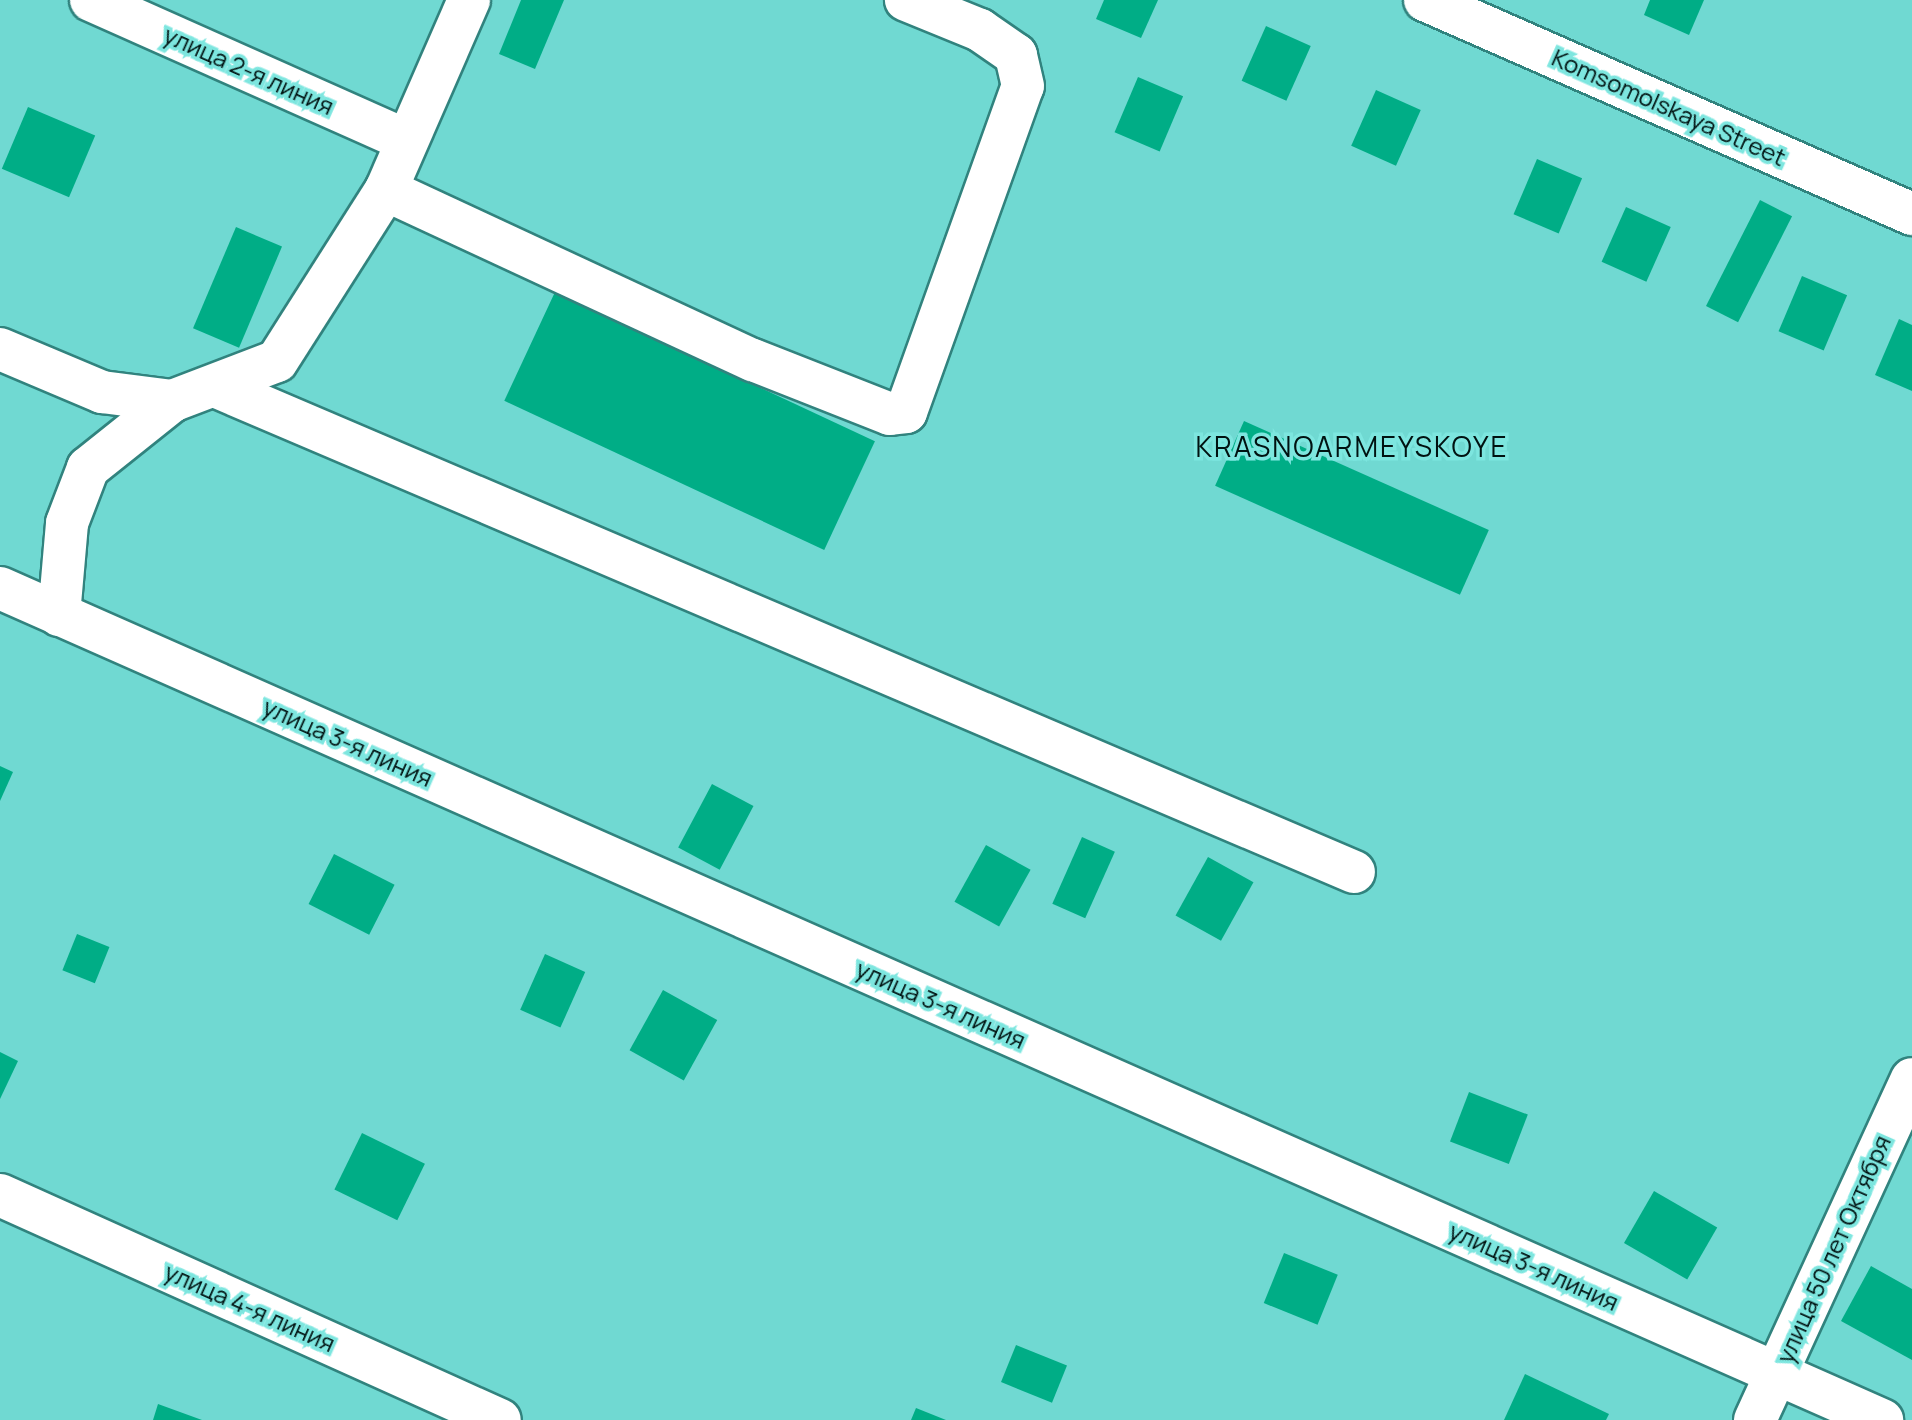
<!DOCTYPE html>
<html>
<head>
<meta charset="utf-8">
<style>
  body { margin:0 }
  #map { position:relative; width:1912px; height:1420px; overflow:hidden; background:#70d9d2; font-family:Manrope,sans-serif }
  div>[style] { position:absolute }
  .building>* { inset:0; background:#00ad86; transform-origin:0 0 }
  .roads { filter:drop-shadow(2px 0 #31837e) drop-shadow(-2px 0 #31837e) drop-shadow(0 2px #31837e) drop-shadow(0 -2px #31837e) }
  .minor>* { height:42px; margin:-21px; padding:0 21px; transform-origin:21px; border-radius:21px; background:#fff }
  span { translate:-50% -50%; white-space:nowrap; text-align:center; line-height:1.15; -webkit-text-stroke:7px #7de6df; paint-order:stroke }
  .street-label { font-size:24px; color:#001211 }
  .quarter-label { font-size:28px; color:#001211; letter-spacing:2px }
</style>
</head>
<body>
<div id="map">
  <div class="building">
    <i style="clip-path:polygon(521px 0,564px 0,535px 69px,499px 54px)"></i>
    <i style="clip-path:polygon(1104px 0,1158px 0,1141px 38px,1096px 19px)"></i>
    <i style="clip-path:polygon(1650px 0,1704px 0,1689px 35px,1644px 15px)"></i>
    <i style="left:1266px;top:26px;width:49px;height:60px;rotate:24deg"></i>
    <i style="left:1138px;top:77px;width:49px;height:60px;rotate:23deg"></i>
    <i style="left:1376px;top:90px;width:49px;height:61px;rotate:24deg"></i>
    <i style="left:28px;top:107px;width:73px;height:67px;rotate:23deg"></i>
    <i style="left:1537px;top:159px;width:49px;height:60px;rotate:23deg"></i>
    <i style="left:1760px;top:200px;width:36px;height:119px;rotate:27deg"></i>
    <i style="left:1626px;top:207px;width:49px;height:60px;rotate:24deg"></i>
    <i style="left:236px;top:227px;width:50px;height:110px;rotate:23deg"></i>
    <i style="left:1802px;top:276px;width:49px;height:60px;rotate:23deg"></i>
    <i style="left:555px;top:292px;width:353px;height:120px;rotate:25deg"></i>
    <i style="clip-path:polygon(1899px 319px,1912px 325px,1912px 391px,1875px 375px)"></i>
    <i style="left:1244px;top:421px;width:268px;height:71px;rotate:24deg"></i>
    <i style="clip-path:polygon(0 766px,13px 772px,0 801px)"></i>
    <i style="left:712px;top:784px;width:47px;height:72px;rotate:28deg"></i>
    <i style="left:1082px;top:837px;width:36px;height:73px;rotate:24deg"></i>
    <i style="left:986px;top:845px;width:51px;height:65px;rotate:29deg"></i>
    <i style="left:334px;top:854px;width:68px;height:56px;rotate:27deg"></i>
    <i style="left:1208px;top:857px;width:52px;height:67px;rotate:29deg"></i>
    <i style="left:77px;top:934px;width:35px;height:39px;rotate:22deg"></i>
    <i style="left:545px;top:954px;width:44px;height:61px;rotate:24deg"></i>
    <i style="left:663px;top:990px;width:62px;height:69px;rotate:29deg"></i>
    <i style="clip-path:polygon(0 1052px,18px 1061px,0 1099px)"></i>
    <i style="left:1469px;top:1092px;width:63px;height:53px;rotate:21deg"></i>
    <i style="left:362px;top:1133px;width:70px;height:63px;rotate:26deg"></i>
    <i style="left:1654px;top:1191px;width:73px;height:60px;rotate:30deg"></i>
    <i style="left:1284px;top:1253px;width:58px;height:54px;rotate:22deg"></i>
    <i style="clip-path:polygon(1871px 1266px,1912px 1289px,1912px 1360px,1841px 1321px)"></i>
    <i style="left:1016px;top:1345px;width:55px;height:40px;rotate:22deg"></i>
    <i style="clip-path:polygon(1525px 1374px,1609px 1414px,1606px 1420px,1504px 1420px)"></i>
    <i style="clip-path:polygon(158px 1404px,202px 1420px,153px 1420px)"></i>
    <i style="clip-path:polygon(916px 1408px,946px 1420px,911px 1420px)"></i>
  </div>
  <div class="roads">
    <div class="minor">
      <i style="left:91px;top:0;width:345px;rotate:24deg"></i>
      <i style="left:1425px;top:0;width:532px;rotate:23.72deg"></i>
      <i style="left:386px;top:190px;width:404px;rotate:24.9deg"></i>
      <i style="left:753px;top:360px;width:147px;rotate:21.5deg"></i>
      <i style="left:890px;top:414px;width:16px;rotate:-7deg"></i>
      <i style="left:906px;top:412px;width:346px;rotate:-70.3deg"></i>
      <i style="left:1023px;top:86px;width:32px;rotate:-103deg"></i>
      <i style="left:1016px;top:55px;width:44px;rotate:-145.2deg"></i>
      <i style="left:980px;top:30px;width:80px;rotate:-157.9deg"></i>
      <i style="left:0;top:349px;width:111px;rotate:22.9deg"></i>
      <i style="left:102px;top:392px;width:71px;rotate:7.3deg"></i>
      <i style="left:172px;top:401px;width:112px;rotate:-20.9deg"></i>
      <i style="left:277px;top:361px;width:203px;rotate:-57.5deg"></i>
      <i style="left:386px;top:190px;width:207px;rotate:-66.4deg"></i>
      <i style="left:217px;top:387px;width:1236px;rotate:23.1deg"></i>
      <i style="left:0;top:588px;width:2058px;rotate:23.85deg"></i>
      <i style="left:59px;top:615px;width:92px;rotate:-85deg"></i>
      <i style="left:67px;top:523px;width:59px;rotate:-69.1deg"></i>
      <i style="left:88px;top:468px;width:107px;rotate:-38.6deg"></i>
      <i style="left:0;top:1195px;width:548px;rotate:24.23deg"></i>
      <i style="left:1755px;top:1420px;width:375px;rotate:-65.3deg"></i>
    </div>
  </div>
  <div class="street-label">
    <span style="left:249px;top:70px;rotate:24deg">улица 2-я линия</span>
    <span style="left:1669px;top:107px;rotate:24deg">Komsomolskaya Street</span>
    <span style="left:348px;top:742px;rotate:24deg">улица 3-я линия</span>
    <span style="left:941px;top:1004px;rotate:24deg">улица 3-я линия</span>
    <span style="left:1833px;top:1249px;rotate:-66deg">улица 50 лет Октября</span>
    <span style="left:1534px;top:1266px;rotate:24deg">улица 3-я линия</span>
    <span style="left:250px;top:1307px;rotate:24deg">улица 4-я линия</span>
  </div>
  <div class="quarter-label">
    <span style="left:1352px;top:446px">KRASNOARMEYSKOYE</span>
  </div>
</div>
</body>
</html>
